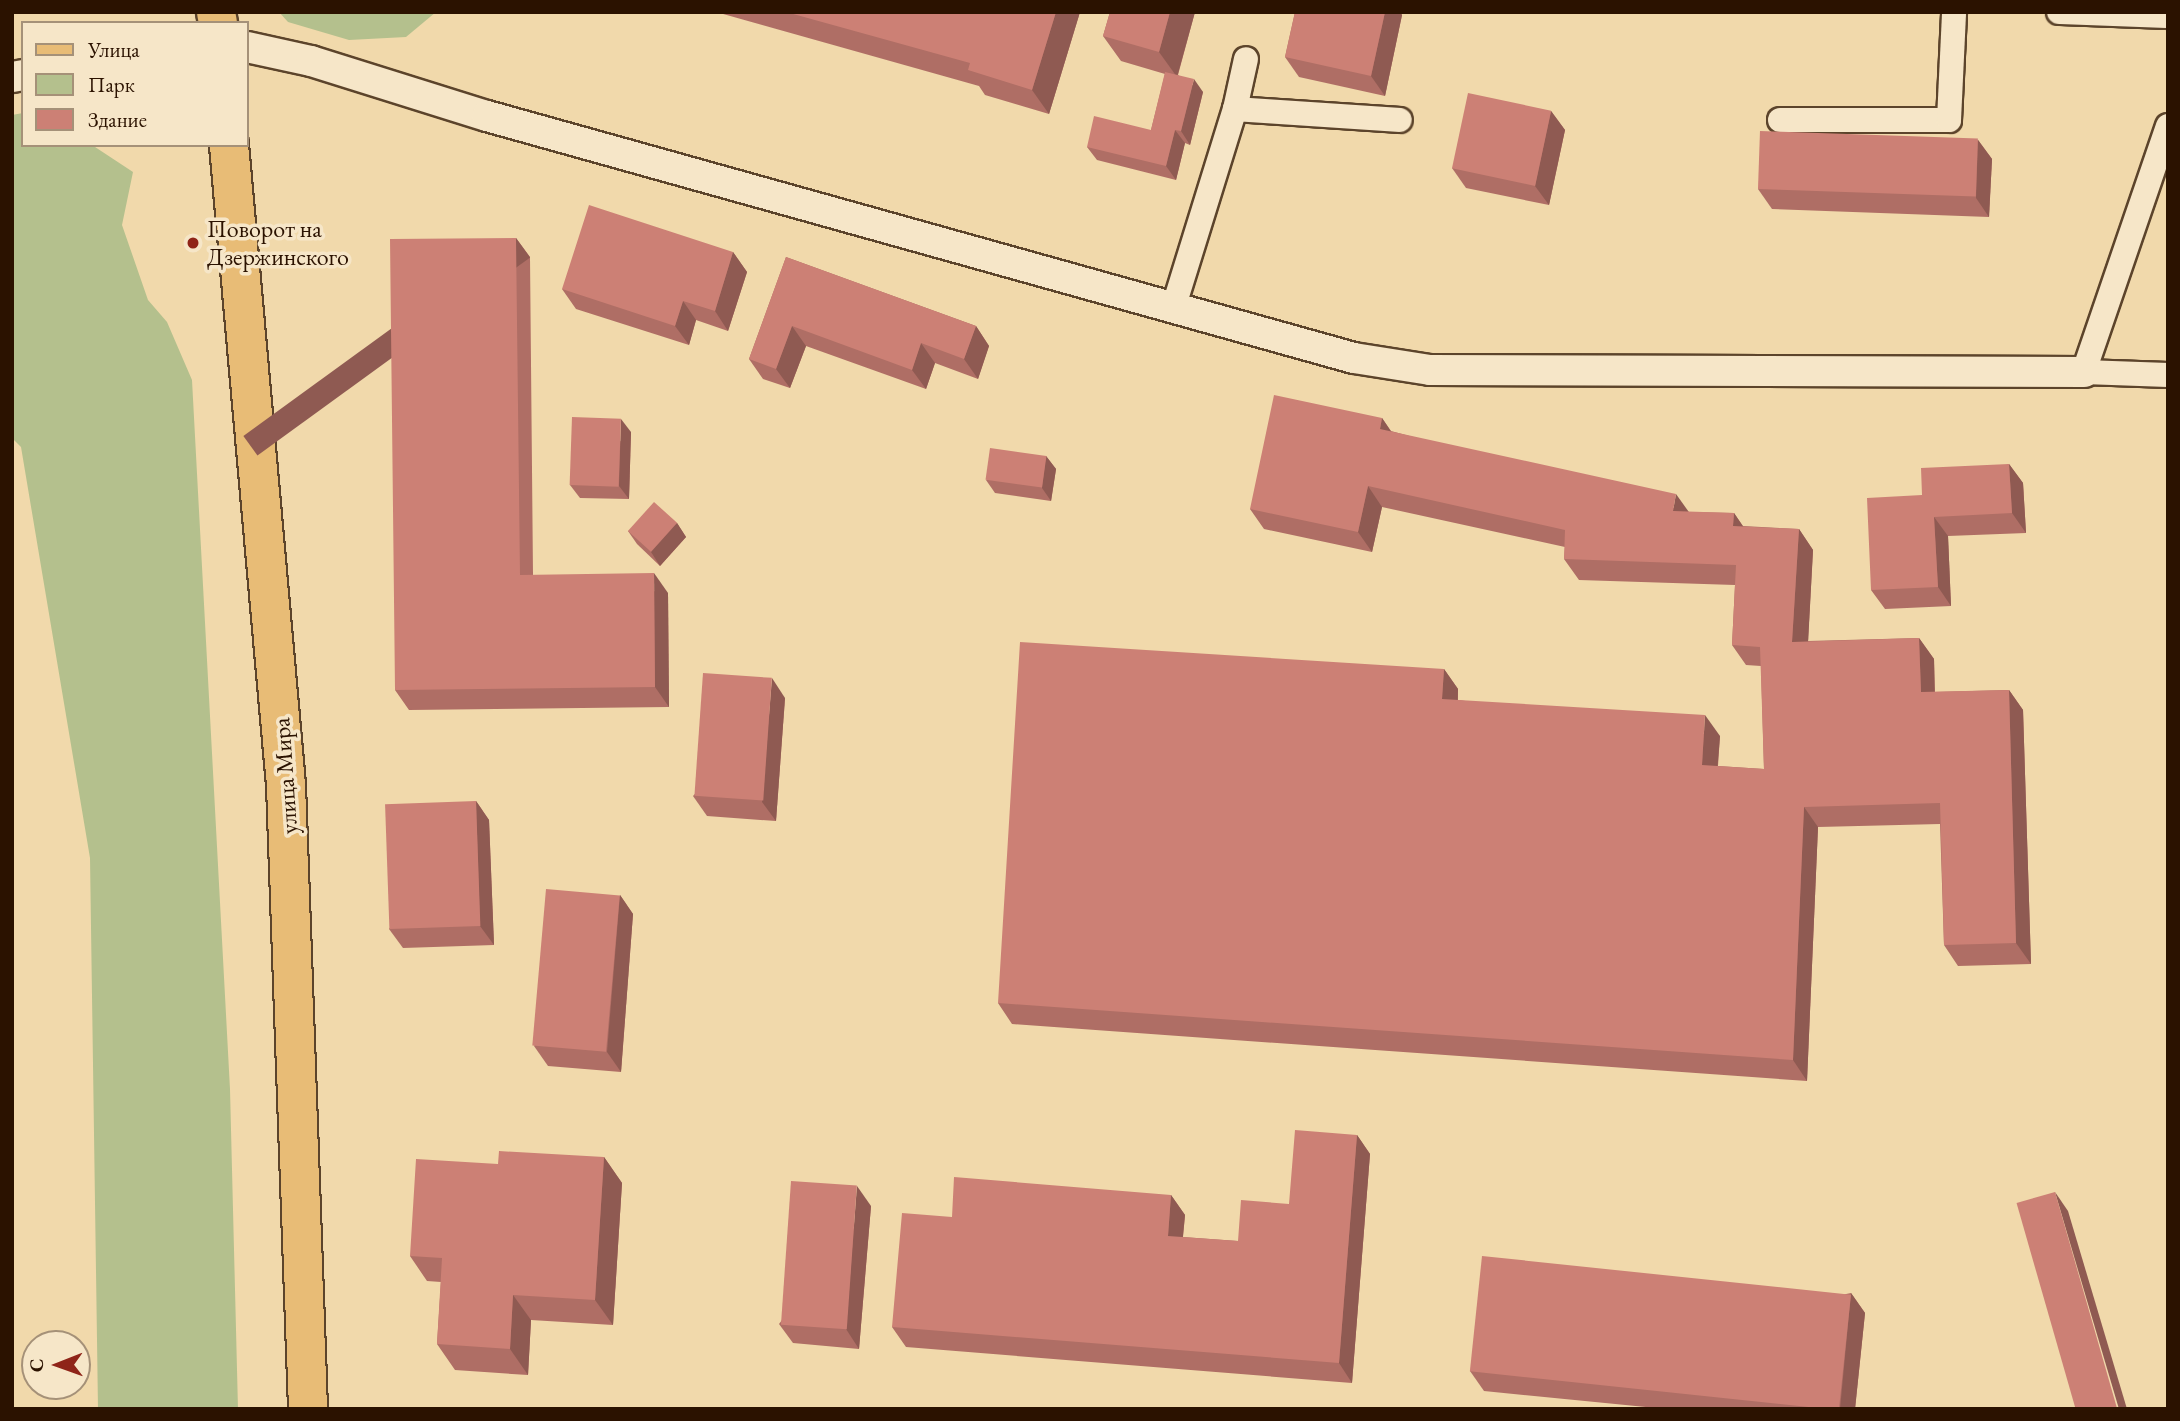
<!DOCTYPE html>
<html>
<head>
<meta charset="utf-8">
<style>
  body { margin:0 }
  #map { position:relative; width:2180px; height:1421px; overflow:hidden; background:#f1d9ab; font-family:"EB Garamond",serif }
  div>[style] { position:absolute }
  .green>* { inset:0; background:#b4c08d }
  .roads { filter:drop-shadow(2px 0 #5c442b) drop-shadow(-2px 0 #5c442b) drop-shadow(0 2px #5c442b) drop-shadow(0 -2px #5c442b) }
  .minor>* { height:24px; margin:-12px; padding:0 12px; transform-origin:12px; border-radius:12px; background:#f6e6c8 }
  .tertiary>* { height:30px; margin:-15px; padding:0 15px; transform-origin:15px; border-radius:15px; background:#f6e6c8 }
  .primary>* { height:38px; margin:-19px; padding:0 19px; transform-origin:19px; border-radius:19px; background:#e8bc76 }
  .wall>* { inset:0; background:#af6e65 }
  .shaded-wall>* { inset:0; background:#8f5a52; transform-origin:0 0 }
  .building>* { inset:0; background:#cc8075; transform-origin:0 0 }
  .dots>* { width:19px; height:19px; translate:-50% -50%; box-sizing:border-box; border:4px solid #f6e6c8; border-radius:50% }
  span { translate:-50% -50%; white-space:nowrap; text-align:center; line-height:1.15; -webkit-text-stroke:7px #f6e6c8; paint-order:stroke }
  .poi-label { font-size:24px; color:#2b1200 }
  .left { translate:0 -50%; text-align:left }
  .street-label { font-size:24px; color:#2b1200 }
  .frame { position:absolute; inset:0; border:14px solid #2b1200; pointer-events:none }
  .legend { position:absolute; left:21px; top:21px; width:228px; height:126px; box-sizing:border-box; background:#f6e6c8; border:2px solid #a59178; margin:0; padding:9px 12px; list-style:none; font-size:21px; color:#2b1200 }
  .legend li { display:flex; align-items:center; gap:14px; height:35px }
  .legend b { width:35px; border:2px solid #a59178 }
  .north { position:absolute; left:21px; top:1330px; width:70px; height:70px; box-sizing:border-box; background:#f6e6c8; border:2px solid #a59178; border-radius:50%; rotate:269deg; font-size:19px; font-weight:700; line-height:28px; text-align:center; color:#2b1200 }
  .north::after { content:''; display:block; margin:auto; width:24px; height:32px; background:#8f2418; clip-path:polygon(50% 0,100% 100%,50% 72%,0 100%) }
</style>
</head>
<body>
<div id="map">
  <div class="green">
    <i style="clip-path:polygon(279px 12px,436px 12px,406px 37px,349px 40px,288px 22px)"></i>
    <i style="clip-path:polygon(23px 113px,23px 145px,92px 145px,133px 172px,122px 225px,148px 300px,167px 322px,192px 380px,230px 1089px,238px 1409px,98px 1409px,90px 858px,21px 447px,12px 438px,12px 115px)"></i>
  </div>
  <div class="roads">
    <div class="minor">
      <i style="left:2059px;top:12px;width:109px;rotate:2.1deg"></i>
      <i style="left:1235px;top:109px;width:165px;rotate:3.8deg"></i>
      <i style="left:1780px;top:120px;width:169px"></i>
      <i style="left:1949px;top:120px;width:108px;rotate:-87.3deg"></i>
      <i style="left:2168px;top:126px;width:260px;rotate:108.9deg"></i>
      <i style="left:2084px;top:372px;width:84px;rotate:2deg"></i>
      <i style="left:1173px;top:309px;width:209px;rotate:-72.8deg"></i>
      <i style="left:1235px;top:109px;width:51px;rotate:-77.6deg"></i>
    </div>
    <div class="tertiary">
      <i style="left:247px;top:47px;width:66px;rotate:12.3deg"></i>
      <i style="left:311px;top:61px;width:184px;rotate:17.4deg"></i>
      <i style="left:487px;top:116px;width:900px;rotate:15.6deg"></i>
      <i style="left:1354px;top:358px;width:77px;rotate:9deg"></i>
      <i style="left:1430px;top:370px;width:654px;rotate:0.18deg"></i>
      <i style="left:12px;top:77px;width:11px;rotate:-10deg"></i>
    </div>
    <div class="primary">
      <i style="left:216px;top:12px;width:11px;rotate:80deg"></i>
      <i style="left:229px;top:145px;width:643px;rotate:84.91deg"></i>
      <i style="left:286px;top:785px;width:624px;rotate:87.98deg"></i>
    </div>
  </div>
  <div class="wall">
    <i style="clip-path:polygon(716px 12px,1080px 12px,1049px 114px,985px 95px,979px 86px)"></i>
    <i style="clip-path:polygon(1110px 12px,1195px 12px,1178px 75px,1203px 92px,1190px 145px,1185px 143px,1176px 180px,1097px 160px,1087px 147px,1151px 130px,1165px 74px,1121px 61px,1103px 36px)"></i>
    <i style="clip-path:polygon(1295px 12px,1400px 12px,1402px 15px,1385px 96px,1299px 77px,1285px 57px)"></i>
    <i style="clip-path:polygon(1551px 111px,1565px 130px,1549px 205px,1466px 188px,1452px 168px)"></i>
    <i style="clip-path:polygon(1978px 140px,1992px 159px,1989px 217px,1772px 209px,1758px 189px)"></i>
    <i style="clip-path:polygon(516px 238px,530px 257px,533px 575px,668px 593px,669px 707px,409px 710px,395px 690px)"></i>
    <i style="clip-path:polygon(733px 252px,747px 272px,728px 331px,696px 320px,689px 345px,576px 309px,562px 289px)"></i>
    <i style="clip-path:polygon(786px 257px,976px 326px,989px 346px,978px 379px,935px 363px,926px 389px,806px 346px,790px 388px,763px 379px,749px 359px)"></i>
    <i style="clip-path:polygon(1382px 418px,1391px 431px,1689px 512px,1734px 513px,1743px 526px,1799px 529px,1813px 550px,1808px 641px,1919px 638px,1934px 659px,1935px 692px,2009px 690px,2023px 710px,2031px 964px,1958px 966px,1944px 945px,1940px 824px,1818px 827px,1807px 1081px,1012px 1024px,998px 1003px,1444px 669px,1458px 689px,1458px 700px,1720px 736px,1718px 766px,1764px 769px,1761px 666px,1746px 665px,1732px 645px,1735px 585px,1579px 580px,1564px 559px,1565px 547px,1382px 507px,1372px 552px,1264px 529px,1250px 509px)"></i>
    <i style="clip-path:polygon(631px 432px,629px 499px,580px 498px,570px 485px)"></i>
    <i style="clip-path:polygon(1046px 456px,1056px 469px,1051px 501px,995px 493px,986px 480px)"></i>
    <i style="clip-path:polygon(2009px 464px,2023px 483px,2026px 533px,1948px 536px,1951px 606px,1885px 609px,1871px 590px,1922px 495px)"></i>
    <i style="clip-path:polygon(677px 523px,686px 537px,660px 566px,637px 544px,628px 531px)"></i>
    <i style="clip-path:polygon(785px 698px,776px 821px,707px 816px,693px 796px)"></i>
    <i style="clip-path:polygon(476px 801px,489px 820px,494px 945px,403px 948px,389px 929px)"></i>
    <i style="clip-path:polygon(620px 895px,633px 914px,621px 1072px,548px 1066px,534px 1046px)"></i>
    <i style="clip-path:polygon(1357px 1135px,1370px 1154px,1352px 1383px,906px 1347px,892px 1327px,952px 1217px,1171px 1195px,1185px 1215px,1183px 1237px,1238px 1241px,1289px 1204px)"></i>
    <i style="clip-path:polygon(604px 1157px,622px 1183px,613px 1325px,531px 1320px,528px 1375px,455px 1370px,437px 1344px,441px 1282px,427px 1281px,410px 1256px,498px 1164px)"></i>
    <i style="clip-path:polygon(871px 1206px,859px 1349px,793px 1343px,779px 1324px)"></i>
    <i style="clip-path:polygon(1851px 1293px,1865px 1313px,1855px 1409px,1666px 1409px,1484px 1391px,1470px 1371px)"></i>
  </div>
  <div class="shaded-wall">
    <i style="clip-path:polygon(1056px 12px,1080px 12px,1049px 114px,1032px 90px)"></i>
    <i style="clip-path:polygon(1170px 12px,1195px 12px,1177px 77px,1159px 52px)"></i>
    <i style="clip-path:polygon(1385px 12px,1400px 12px,1402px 15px,1385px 96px,1371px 76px)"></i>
    <i style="clip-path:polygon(1194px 79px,1203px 92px,1190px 145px,1181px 131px)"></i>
    <i style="clip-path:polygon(1551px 111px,1565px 130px,1549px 205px,1535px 186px)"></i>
    <i style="clip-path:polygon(1175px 130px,1185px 143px,1176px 180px,1166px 166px)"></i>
    <i style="clip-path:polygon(1978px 140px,1992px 159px,1989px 217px,1976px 198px)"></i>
    <i style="left:516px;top:238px;width:24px;height:337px;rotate:54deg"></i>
    <i style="clip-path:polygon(733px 252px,747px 272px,728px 331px,715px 311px)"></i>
    <i style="clip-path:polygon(683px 301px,696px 320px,689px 345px,675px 326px)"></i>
    <i style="clip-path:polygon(792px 326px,806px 346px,790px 388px,776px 369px)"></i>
    <i style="clip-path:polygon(976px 326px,989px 346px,978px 379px,964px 359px)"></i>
    <i style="clip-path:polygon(921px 343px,935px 363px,926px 389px,912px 370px)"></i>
    <i style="clip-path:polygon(1382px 418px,1396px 439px,1380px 429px)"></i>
    <i style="clip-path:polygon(621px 419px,631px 432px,629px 499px,619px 486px)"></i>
    <i style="clip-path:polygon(1046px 456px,1056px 469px,1051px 501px,1042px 488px)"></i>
    <i style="clip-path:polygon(2009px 464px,2023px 483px,2026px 533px,2012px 513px)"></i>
    <i style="clip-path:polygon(1368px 486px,1382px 507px,1372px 552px,1358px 532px)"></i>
    <i style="clip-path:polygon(1676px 494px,1691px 515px,1673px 511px)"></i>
    <i style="clip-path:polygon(1734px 513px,1748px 534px,1733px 526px)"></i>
    <i style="clip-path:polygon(1934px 517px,1948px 536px,1951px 606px,1938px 587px)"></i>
    <i style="clip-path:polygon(677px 523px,686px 537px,660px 566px,651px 552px)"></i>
    <i style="clip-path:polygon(1799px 529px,1813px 550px,1807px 662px,1792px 642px)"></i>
    <i style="clip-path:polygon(654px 573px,668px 593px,669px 707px,655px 687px)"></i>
    <i style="clip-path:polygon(1919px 638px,1934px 659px,1935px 713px,1921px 692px)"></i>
    <i style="clip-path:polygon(1444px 669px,1458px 689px,1457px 719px,1442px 699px)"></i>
    <i style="clip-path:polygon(772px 678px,785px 698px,776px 821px,762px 802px)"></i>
    <i style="clip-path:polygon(2009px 690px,2023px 710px,2031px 964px,2016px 943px)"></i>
    <i style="clip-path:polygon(1705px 715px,1720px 736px,1716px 785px,1702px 765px)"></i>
    <i style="clip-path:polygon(476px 801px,489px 820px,494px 945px,480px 926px)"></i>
    <i style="clip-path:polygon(1804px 807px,1818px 827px,1807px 1081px,1793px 1060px)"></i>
    <i style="clip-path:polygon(620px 895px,633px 914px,621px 1072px,607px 1052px)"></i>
    <i style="clip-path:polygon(1357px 1135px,1370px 1154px,1352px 1383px,1339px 1363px)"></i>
    <i style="clip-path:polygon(604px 1157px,622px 1183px,613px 1325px,595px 1300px)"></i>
    <i style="clip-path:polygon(857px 1186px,871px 1206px,859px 1349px,846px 1329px)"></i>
    <i style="clip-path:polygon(2055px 1192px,2068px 1211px,2127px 1409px,2119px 1409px)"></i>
    <i style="clip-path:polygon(1171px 1195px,1185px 1215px,1181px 1255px,1168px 1236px)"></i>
    <i style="clip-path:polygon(1851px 1293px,1865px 1313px,1855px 1409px,1840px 1409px)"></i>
    <i style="clip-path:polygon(513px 1295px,531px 1320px,528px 1375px,510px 1349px)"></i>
  </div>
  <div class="building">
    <i style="clip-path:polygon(786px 12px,1056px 12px,1032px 90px,968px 70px,970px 63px)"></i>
    <i style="clip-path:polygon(1110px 12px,1170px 12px,1159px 52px,1103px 36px)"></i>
    <i style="clip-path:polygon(1295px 12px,1385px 12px,1371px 76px,1285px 57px)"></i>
    <i style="clip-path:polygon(1165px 72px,1194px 79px,1181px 131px,1175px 130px,1166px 166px,1087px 147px,1094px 116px,1151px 130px)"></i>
    <i style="left:1468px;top:93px;width:85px;height:77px;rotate:12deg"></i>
    <i style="left:1760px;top:131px;width:218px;height:58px;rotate:2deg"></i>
    <i style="clip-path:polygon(589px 205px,733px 252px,715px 311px,683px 301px,675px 326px,562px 289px)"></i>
    <i style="clip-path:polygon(516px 238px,520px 575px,654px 573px,655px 687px,395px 690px,390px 239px)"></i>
    <i style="clip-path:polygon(786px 257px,976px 326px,964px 359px,921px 343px,912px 370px,792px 326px,776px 369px,749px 359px)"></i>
    <i style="clip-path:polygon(1274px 395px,1382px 418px,1380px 429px,1676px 494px,1673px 511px,1734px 513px,1733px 526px,1799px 529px,1792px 642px,1919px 638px,1921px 692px,2009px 690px,2016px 943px,1944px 945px,1940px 803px,1804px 807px,1793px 1060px,998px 1003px,1020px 642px,1444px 669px,1442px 699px,1705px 715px,1702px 765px,1764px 769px,1760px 647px,1732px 645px,1736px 565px,1564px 559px,1565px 530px,1368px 486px,1358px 532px,1250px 509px)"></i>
    <i style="left:572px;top:417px;width:49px;height:68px;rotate:2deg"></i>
    <i style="left:990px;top:448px;width:57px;height:32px;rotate:8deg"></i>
    <i style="clip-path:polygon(2009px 464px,2012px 513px,1934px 517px,1938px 587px,1871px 590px,1867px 498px,1922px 495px,1921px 468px)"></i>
    <i style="left:654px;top:502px;width:31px;height:39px;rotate:42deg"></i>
    <i style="left:703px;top:673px;width:69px;height:123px;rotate:4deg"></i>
    <i style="left:476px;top:801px;width:125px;height:91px;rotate:88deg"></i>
    <i style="left:546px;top:889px;width:74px;height:157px;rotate:5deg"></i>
    <i style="clip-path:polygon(1295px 1130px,1357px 1135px,1339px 1363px,892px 1327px,902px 1213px,952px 1217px,954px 1177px,1171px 1195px,1168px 1236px,1238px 1241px,1241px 1200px,1289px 1204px)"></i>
    <i style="clip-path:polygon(499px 1151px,604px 1157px,595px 1300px,513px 1295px,510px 1349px,437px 1344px,442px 1258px,410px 1256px,416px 1159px,498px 1164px)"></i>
    <i style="left:791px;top:1181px;width:66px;height:144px;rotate:4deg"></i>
    <i style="left:2055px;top:1192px;width:226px;height:40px;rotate:74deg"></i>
    <i style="left:1482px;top:1256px;width:371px;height:116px;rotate:6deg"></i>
  </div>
  <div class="dots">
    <i style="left:193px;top:243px;background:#8f2418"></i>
  </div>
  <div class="poi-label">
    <span class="left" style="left:207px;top:243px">Поворот на<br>Дзержинского</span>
  </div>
  <div class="street-label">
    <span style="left:285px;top:776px;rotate:-94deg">улица Мира</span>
  </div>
  <div class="frame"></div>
  <ul class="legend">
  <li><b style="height:9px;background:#e8bc76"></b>Улица</li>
  <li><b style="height:19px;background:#b4c08d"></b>Парк</li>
  <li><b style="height:19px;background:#cc8075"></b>Здание</li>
  </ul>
  <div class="north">С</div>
</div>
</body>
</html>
